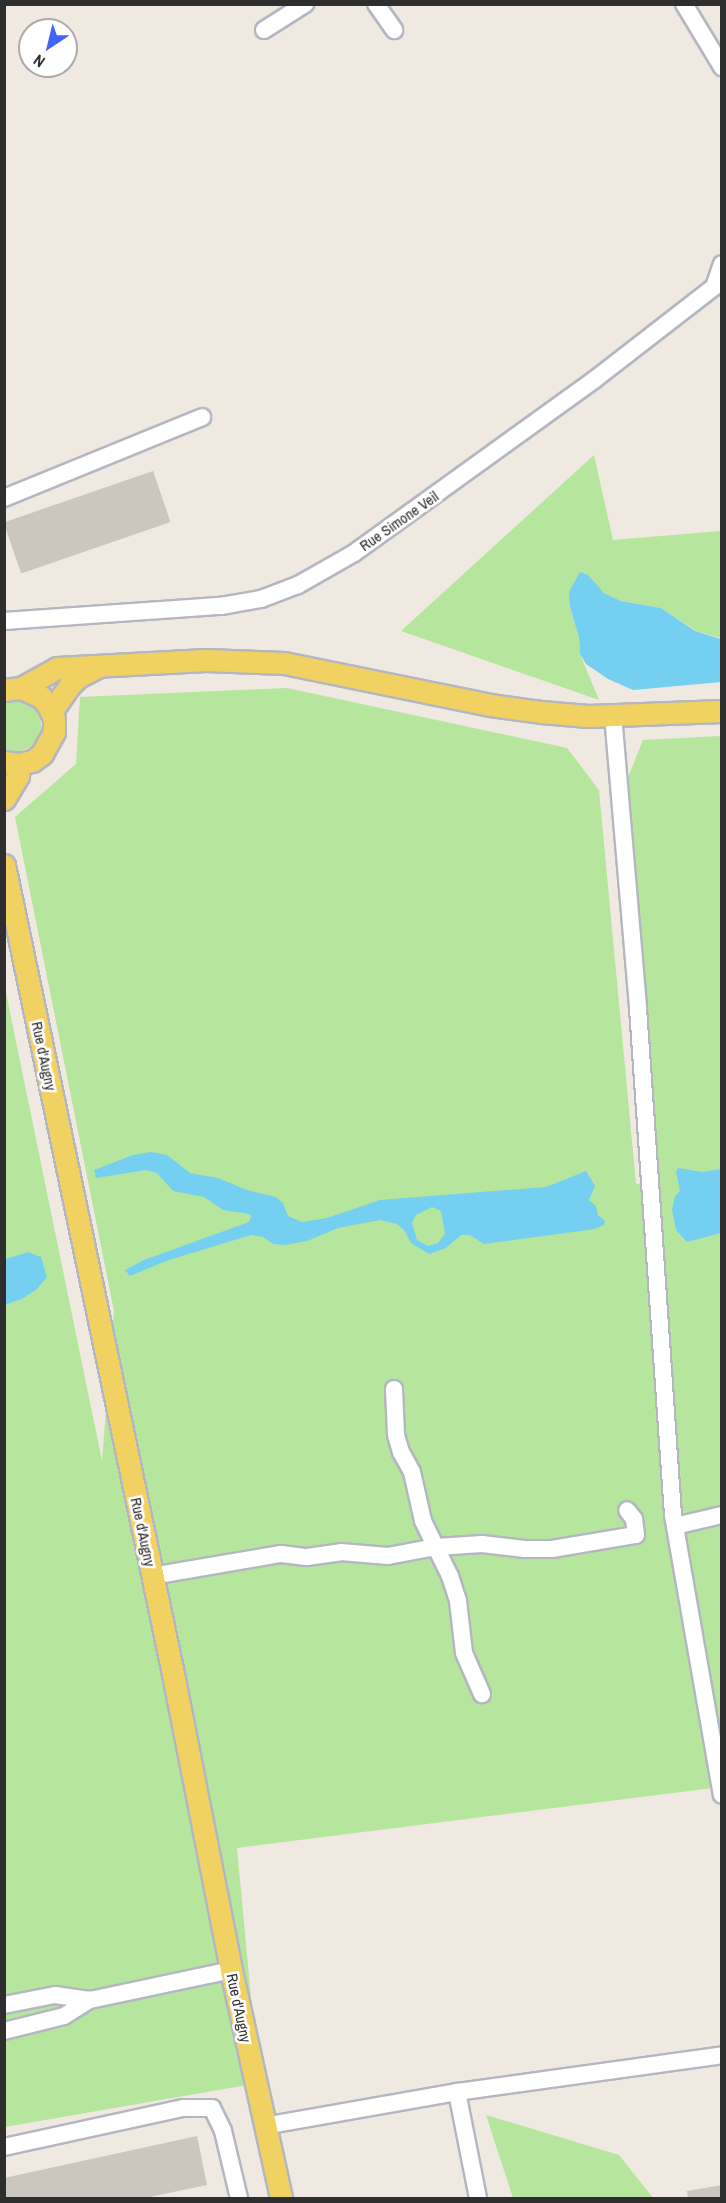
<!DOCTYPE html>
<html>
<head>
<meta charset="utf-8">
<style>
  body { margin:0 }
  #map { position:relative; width:726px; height:2203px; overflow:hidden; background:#efe9e1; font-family:"Archivo Narrow",sans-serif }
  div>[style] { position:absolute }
  .green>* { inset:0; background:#b6e59e }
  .water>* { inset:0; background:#75cff0 }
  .building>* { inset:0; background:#cbc7bf; transform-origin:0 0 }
  .roads { filter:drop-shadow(2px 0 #b4b7c1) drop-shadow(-2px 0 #b4b7c1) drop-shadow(0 2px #b4b7c1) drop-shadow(0 -2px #b4b7c1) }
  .minor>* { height:16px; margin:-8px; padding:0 8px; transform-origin:8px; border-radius:8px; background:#fff }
  .major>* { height:21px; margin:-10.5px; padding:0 10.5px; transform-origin:10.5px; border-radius:10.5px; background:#f2d163 }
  span { translate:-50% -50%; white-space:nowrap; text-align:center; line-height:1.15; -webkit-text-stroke:5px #fff; paint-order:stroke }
  .street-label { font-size:15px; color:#2e2e2e }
  .frame { position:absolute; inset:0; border:6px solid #2e2e2e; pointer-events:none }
  .north { position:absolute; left:18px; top:18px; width:60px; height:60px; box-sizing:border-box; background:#fff; border:2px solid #ababab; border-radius:50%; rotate:215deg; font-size:16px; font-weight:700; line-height:24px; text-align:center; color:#2e2e2e }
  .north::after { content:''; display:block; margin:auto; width:21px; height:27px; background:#4264fb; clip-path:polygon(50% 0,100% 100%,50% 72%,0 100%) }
</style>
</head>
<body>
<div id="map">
  <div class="green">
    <i style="clip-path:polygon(594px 455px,613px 540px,721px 531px,721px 638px,696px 631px,661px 608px,621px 601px,604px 593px,592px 582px,570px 607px,579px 638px,580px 654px,599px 700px,401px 631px)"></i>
    <i style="clip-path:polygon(287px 688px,567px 748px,599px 790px,636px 1184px,659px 1182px,622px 792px,643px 740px,721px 736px,721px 1787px,237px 1848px,259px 2083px,5px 2127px,5px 1305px,22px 1299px,36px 1290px,28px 1252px,5px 1259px,4px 983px,102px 1461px,114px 1311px,15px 817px,76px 764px,80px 697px)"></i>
    <i style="clip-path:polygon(15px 698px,32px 704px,38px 711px,42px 728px,35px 744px,19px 752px,5px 750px,5px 701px)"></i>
    <i style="clip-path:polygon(486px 2115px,619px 2155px,653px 2198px,513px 2198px)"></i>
  </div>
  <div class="water">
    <i style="clip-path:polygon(580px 572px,588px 575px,604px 593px,621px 601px,661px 608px,695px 631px,721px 639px,721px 682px,633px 690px,608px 679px,586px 664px,580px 654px,579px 638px,570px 607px,569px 592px)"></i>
    <i style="clip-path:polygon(evenodd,151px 1152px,167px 1155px,190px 1173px,218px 1178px,247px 1190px,276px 1197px,283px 1203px,288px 1216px,302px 1222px,327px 1218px,380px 1200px,546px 1187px,586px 1171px,595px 1186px,589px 1200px,596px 1206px,598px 1215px,605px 1221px,604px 1225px,595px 1229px,484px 1244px,470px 1235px,461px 1235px,446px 1248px,429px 1254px,411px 1243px,404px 1230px,397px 1224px,380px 1220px,338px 1228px,307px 1241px,285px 1245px,273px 1244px,263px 1237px,251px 1235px,166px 1261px,130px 1276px,125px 1270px,144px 1260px,249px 1222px,251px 1217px,250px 1214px,223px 1210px,204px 1197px,173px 1191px,157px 1173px,146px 1170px,96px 1178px,94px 1170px,133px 1155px,151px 1152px,432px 1207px,441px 1211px,445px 1234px,438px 1243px,428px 1246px,417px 1240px,412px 1223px,416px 1215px,432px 1207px)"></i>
    <i style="clip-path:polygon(678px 1168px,702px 1172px,721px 1169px,721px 1233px,687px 1242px,676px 1230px,672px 1209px,675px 1196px,680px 1191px,676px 1172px)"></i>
    <i style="clip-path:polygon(28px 1252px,41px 1257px,47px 1277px,36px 1290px,22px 1299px,5px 1305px,5px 1259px)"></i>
  </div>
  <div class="building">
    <i style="left:153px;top:471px;width:54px;height:158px;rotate:71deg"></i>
    <i style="clip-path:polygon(197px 2136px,207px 2185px,145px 2198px,4px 2198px,4px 2178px)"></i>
    <i style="clip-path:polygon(722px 2185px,722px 2198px,688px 2198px,687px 2191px)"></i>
  </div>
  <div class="roads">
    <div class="minor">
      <i style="left:376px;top:4px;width:32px;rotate:55deg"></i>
      <i style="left:684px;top:4px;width:74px;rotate:58.9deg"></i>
      <i style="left:264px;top:30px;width:49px;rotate:-32.4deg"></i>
      <i style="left:4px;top:498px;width:214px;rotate:-22.2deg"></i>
      <i style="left:4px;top:621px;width:218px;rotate:-4deg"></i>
      <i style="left:221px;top:606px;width:41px;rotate:-9.9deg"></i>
      <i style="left:261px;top:599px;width:40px;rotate:-21deg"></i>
      <i style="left:298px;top:585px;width:64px;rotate:-29.7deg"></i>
      <i style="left:354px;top:553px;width:296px;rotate:-35.8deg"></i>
      <i style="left:594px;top:380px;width:152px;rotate:-37.8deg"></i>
      <i style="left:714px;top:287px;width:24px;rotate:-71deg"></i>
      <i style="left:613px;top:715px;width:294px;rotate:85.1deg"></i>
      <i style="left:638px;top:1008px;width:508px;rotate:86.05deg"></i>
      <i style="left:673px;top:1515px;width:284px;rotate:80.1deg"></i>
      <i style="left:394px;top:1389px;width:46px;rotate:87.5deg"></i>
      <i style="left:396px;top:1435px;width:18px;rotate:74deg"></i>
      <i style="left:401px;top:1452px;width:23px;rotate:61deg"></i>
      <i style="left:412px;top:1472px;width:50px;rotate:77.3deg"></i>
      <i style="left:423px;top:1521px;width:61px;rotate:63.9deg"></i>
      <i style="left:450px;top:1576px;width:26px;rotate:72deg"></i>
      <i style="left:458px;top:1601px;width:52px;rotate:83.4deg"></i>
      <i style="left:464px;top:1653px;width:45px;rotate:66.3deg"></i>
      <i style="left:675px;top:1526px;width:48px;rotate:-13.2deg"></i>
      <i style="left:152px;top:1576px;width:131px;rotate:-9.7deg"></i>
      <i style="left:281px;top:1554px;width:26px;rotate:7deg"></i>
      <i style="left:307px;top:1557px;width:34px;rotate:-8deg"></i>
      <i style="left:341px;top:1552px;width:47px;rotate:4.9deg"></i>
      <i style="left:388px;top:1556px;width:49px;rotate:-10.6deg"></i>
      <i style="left:436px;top:1547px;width:46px;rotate:-3.7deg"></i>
      <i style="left:482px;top:1544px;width:43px;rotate:6.6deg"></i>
      <i style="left:525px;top:1549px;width:27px"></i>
      <i style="left:552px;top:1549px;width:85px;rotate:-9.5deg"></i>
      <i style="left:636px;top:1535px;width:16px;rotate:-97deg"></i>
      <i style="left:634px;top:1519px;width:11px;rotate:-128deg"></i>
      <i style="left:4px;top:2005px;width:52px;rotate:-11.1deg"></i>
      <i style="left:55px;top:1995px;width:35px;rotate:8deg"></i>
      <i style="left:4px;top:2031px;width:62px;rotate:-14deg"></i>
      <i style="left:64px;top:2016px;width:31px;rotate:-32deg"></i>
      <i style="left:90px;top:2000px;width:144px;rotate:-12deg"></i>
      <i style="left:457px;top:2092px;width:108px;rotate:78.8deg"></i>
      <i style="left:264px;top:2126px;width:196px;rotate:-10deg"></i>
      <i style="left:457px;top:2092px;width:268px;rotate:-7.9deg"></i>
      <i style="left:4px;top:2147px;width:183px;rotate:-12.3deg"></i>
      <i style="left:183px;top:2108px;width:29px"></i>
      <i style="left:212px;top:2108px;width:25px;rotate:64deg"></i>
      <i style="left:223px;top:2131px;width:69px;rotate:76.6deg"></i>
    </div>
    <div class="major">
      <i style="left:21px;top:688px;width:41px;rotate:-29.1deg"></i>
      <i style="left:57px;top:668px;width:149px;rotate:-3.1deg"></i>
      <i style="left:206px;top:660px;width:78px;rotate:2.2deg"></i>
      <i style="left:284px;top:663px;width:210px;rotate:11.5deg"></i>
      <i style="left:490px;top:705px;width:51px;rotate:7.8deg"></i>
      <i style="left:541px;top:712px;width:47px;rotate:4.9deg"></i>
      <i style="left:588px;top:716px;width:134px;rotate:-2.1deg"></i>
      <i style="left:4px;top:690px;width:17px;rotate:-7deg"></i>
      <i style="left:21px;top:688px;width:22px;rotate:24deg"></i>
      <i style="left:41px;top:697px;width:13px;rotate:51deg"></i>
      <i style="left:49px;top:707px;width:13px;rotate:67deg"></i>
      <i style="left:54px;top:719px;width:13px;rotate:90deg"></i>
      <i style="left:54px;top:732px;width:25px;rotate:119deg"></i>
      <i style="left:42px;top:754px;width:12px;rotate:145deg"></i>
      <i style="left:32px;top:761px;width:13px;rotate:167deg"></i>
      <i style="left:19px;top:764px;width:15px;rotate:-172deg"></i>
      <i style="left:51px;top:712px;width:32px;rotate:-55deg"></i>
      <i style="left:69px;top:686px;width:13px;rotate:-45deg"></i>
      <i style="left:78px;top:677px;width:20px;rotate:-27deg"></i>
      <i style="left:4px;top:799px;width:27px;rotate:-59deg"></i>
      <i style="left:18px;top:776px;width:12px;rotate:-85deg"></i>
      <i style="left:4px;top:865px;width:832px;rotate:78.2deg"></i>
      <i style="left:174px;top:1679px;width:297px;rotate:78.9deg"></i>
      <i style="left:231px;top:1970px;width:233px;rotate:77.6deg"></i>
    </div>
  </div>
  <div class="street-label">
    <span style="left:399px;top:521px;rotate:-35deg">Rue Simone Veil</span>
    <span style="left:44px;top:1056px;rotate:78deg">Rue d'Augny</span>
    <span style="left:143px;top:1532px;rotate:78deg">Rue d'Augny</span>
    <span style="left:239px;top:2008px;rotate:78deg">Rue d'Augny</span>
  </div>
  <div class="frame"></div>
  <div class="north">N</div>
</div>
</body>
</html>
